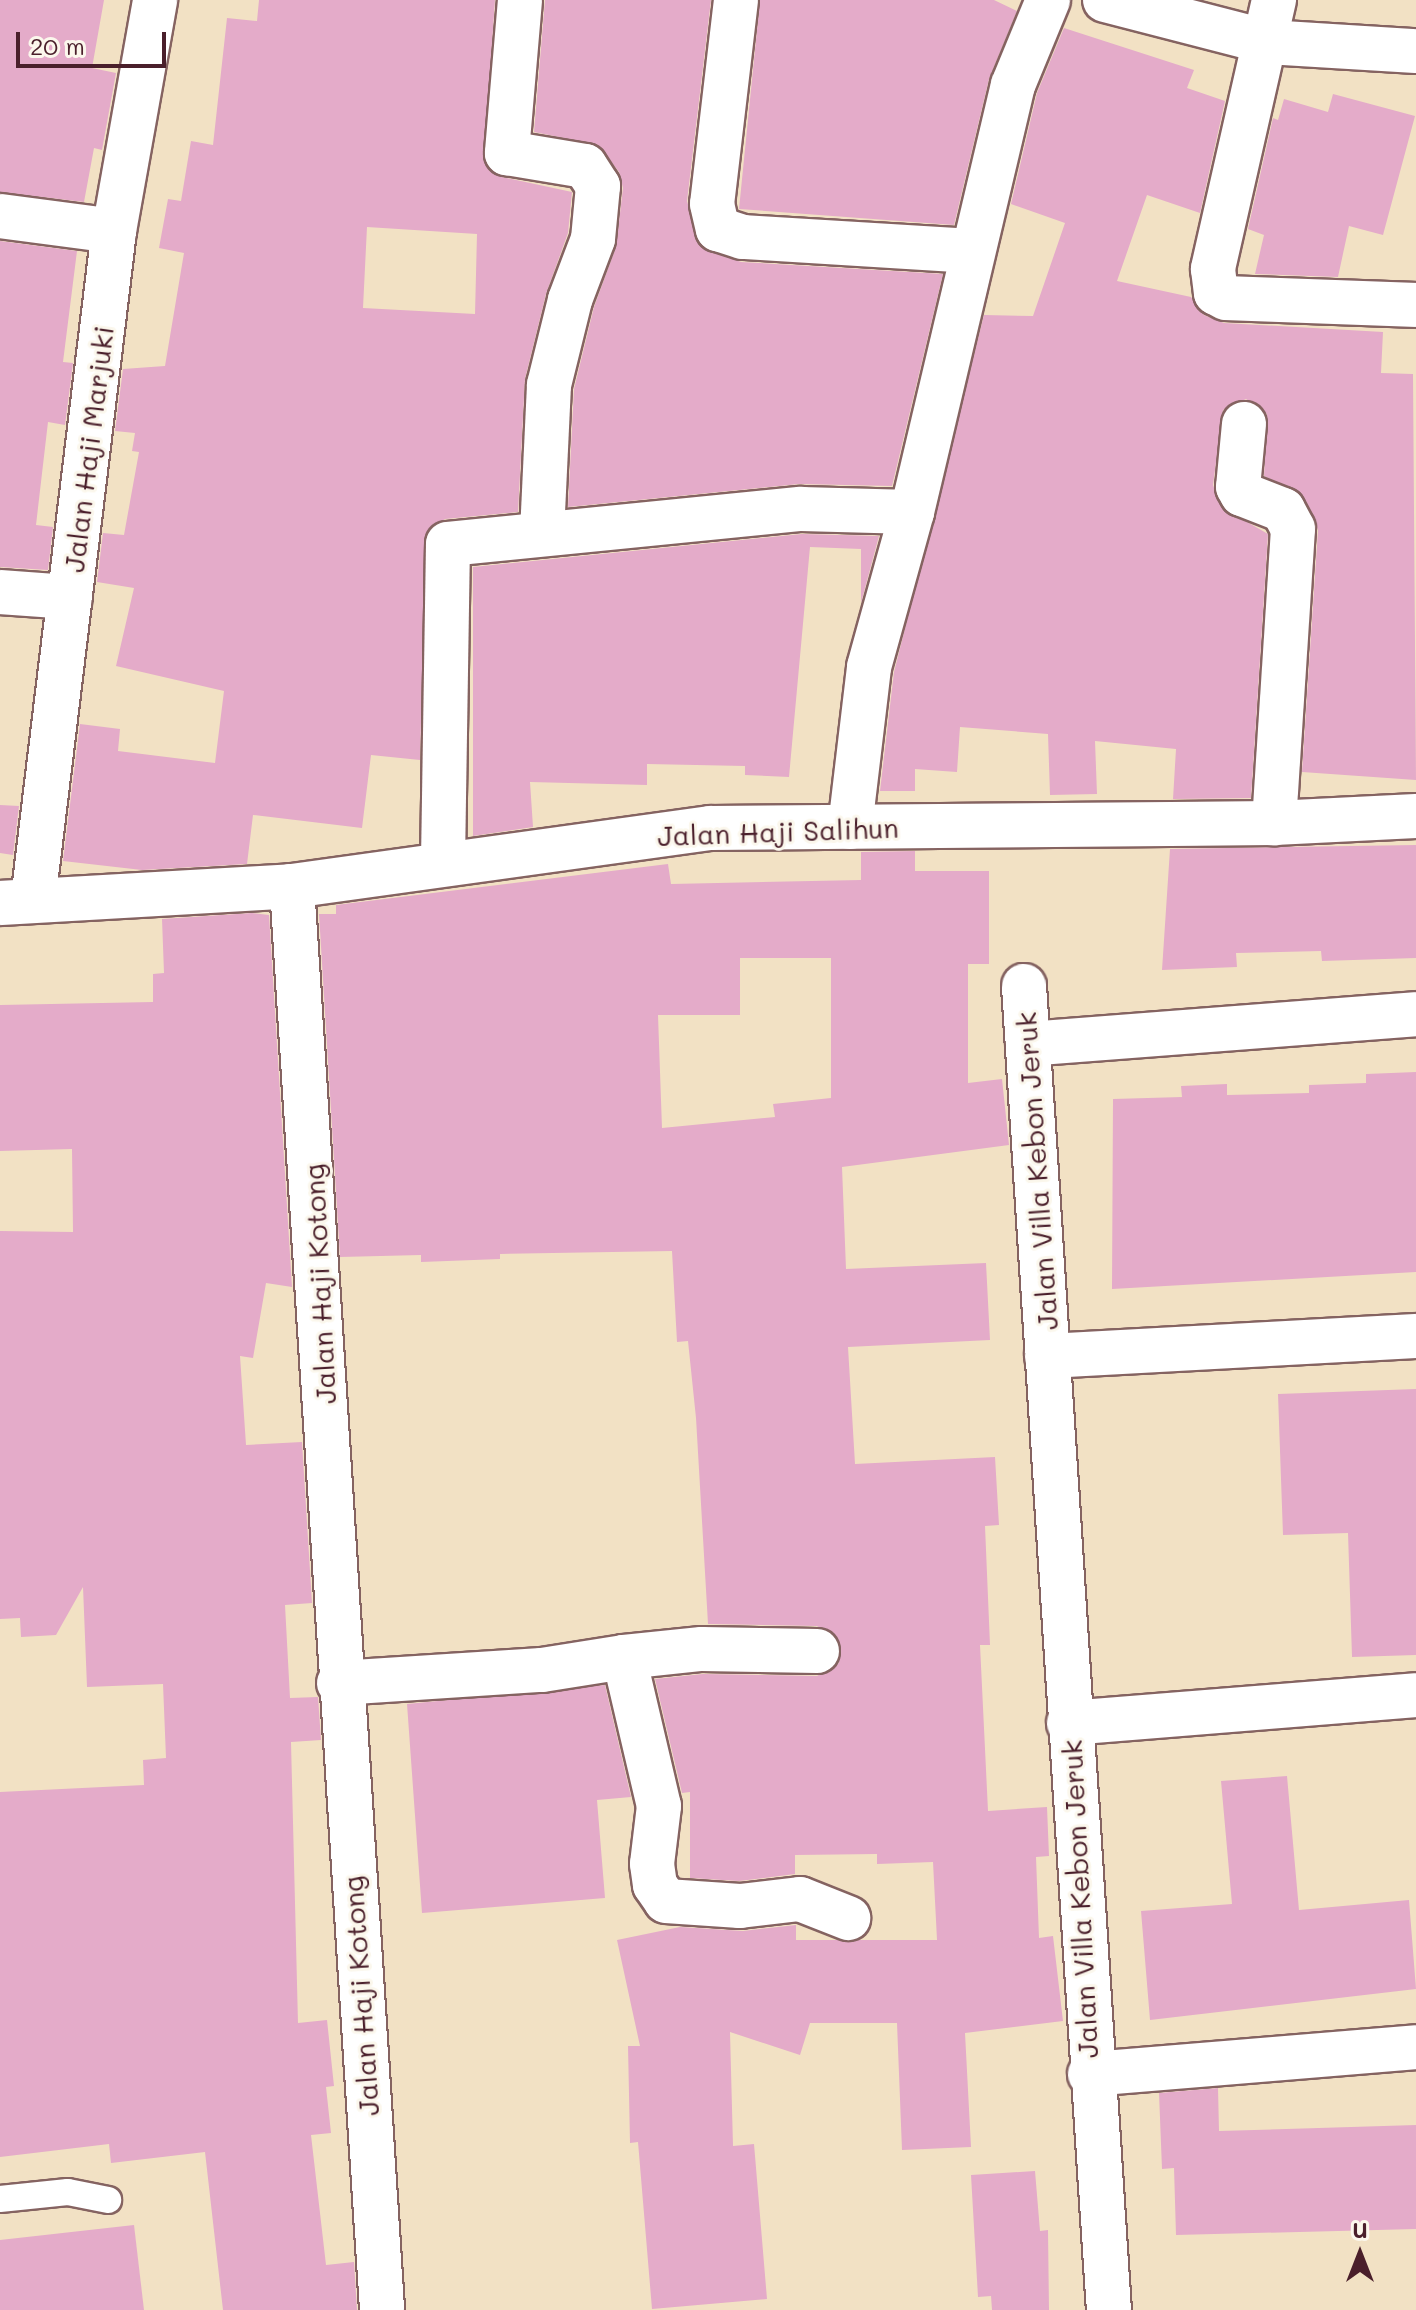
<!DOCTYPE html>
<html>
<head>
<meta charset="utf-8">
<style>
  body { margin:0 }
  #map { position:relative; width:1416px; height:2310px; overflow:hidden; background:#f2e1c4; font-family:Mali,sans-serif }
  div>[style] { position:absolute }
  .building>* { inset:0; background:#e4abc9 }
  .roads { filter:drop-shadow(2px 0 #856361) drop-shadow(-2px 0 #856361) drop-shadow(0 2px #856361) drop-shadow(0 -2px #856361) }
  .service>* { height:26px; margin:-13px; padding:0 13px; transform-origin:13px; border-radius:13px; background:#fff }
  .minor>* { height:44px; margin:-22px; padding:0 22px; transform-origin:22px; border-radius:22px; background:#fff }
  span { translate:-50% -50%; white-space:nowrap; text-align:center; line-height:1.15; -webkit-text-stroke:6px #fbf7ec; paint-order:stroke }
  .street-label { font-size:28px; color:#4a1f2b }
  .north { position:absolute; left:1320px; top:2214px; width:80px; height:80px; -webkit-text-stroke:6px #fbf7ec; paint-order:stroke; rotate:0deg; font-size:22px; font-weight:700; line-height:32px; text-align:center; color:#4a1f2b }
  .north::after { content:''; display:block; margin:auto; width:28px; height:36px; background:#4a1f2b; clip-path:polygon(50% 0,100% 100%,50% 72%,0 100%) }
  .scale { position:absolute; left:16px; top:32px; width:150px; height:36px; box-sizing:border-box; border:4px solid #4a1f2b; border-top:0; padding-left:10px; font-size:24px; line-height:28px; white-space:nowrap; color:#4a1f2b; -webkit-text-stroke:6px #fbf7ec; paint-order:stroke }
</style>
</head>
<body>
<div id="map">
  <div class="building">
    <i style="clip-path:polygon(0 0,104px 0,92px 68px,116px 73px,102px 150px,94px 148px,84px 202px,0 192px)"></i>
    <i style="clip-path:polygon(evenodd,259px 0,495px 0,484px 162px,502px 177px,572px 192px,568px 233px,546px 294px,525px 379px,518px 512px,445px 519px,426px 533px,420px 760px,371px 755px,362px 828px,253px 815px,247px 864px,142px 870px,63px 861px,80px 724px,120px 729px,118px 751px,215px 763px,224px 691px,116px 666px,134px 588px,97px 582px,103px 533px,124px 535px,139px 452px,132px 451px,135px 433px,115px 431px,123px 369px,165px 366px,184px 253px,159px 248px,168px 199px,181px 201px,191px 141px,213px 145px,227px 18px,257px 21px,259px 0,367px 227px,477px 234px,475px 314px,363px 308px,367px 227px)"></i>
    <i style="clip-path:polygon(545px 0,711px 0,687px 201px,700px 246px,741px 262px,943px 274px,892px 486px,799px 484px,568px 507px,574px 389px,594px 307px,616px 247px,623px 188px,619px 172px,598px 145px,534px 132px)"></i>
    <i style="clip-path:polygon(760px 0,994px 0,1017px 11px,989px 79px,954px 225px,739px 209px)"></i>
    <i style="clip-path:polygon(1064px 28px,1194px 70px,1187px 88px,1225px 101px,1200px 213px,1147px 195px,1117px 281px,1191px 297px,1204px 315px,1224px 323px,1383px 332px,1381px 373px,1413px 374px,1416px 780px,1302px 772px,1318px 530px,1304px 498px,1264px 476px,1267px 414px,1246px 399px,1223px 410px,1213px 485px,1221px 507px,1268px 534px,1251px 798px,1173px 799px,1176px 749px,1095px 741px,1097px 794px,1050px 795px,1048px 734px,960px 727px,957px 772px,915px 769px,915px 791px,880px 791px,894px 672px,984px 315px,1033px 316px,1065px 223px,1011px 204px,1037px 93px)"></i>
    <i style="clip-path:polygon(1333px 94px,1415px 116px,1383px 235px,1349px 226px,1338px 277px,1255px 274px,1264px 235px,1248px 229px,1273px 118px,1278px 120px,1284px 99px,1328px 112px)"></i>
    <i style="clip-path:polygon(0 241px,77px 251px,63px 362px,73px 363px,65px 425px,48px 422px,36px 525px,53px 527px,48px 570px,0 567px)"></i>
    <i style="clip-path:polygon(802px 534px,879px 536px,861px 603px,861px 549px,810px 547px,789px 777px,745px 775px,745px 766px,647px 764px,647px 785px,530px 782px,533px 827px,473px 836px,473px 567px)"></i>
    <i style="clip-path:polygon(0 805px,19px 806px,13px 855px,0 853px)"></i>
    <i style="clip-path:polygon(1416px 845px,1416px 958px,1322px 961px,1321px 951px,1236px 953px,1237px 967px,1162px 970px,1170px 849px)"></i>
    <i style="clip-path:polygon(evenodd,915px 851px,915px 871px,989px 871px,989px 964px,968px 964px,968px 1083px,1002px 1079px,1009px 1145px,842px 1167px,846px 1269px,986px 1263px,990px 1340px,848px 1347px,855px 1464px,995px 1457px,999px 1525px,985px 1526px,990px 1645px,980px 1645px,988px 1811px,1047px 1807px,1049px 1856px,1036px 1857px,1039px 1938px,1053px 1936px,1063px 2021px,965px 2033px,971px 2147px,902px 2150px,897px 2023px,810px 2023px,800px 2055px,730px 2032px,733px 2146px,754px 2144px,767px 2299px,652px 2309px,638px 2142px,630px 2143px,628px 2046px,640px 2046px,617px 1940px,680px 1927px,743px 1931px,796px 1925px,796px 1940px,937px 1940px,933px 1862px,877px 1864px,877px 1854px,795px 1855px,795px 1874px,739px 1881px,690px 1878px,690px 1792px,682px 1793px,655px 1679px,703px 1674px,817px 1676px,839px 1663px,839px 1640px,817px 1626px,708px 1624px,696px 1418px,688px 1341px,677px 1342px,672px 1251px,500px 1254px,500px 1259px,421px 1262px,421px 1255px,340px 1257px,319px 914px,336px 914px,336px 905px,668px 864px,671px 884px,861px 880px,861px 852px,915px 851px,740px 958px,831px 958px,831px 1098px,773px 1104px,775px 1117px,662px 1128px,658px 1015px,740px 1015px,740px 958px)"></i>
    <i style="clip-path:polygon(252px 913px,269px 915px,292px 1287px,266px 1283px,253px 1358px,240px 1356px,246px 1445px,302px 1442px,312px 1603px,285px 1605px,290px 1698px,318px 1697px,321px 1740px,291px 1742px,298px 2023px,327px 2020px,334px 2086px,326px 2087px,331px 2133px,311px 2135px,326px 2265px,354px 2262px,357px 2310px,223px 2310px,205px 2152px,111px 2163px,109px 2144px,0 2157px,0 1792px,144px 1785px,143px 1760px,166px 1758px,163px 1684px,87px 1687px,83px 1587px,56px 1635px,21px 1637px,20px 1618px,0 1619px,0 1231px,73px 1232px,72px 1149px,0 1151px,0 1005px,153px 1002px,153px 974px,164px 973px,162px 919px)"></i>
    <i style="clip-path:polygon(1416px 1072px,1416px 1272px,1112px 1289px,1113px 1099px,1182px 1097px,1181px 1086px,1227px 1084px,1227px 1095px,1309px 1093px,1309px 1085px,1366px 1083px,1366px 1074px)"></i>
    <i style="clip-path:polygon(1416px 1389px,1416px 1655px,1352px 1657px,1348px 1533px,1283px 1535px,1278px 1394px)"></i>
    <i style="clip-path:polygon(605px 1685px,631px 1797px,597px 1800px,605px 1898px,422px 1913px,407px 1704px)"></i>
    <i style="clip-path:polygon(1287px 1776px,1299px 1910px,1409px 1900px,1416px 1989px,1150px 2020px,1141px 1911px,1232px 1904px,1221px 1781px)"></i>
    <i style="clip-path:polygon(1218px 2088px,1219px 2131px,1416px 2125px,1416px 2229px,1176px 2235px,1174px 2168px,1162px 2169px,1159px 2093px)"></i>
    <i style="clip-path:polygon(1035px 2171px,1040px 2231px,1048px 2230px,1049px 2310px,992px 2310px,991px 2296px,978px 2297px,971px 2175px)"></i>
    <i style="clip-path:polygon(134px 2225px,144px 2310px,0 2310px,0 2240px)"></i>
  </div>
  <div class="roads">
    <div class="service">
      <i style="left:0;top:2199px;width:68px;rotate:-5.9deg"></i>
      <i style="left:68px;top:2192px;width:41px;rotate:11.3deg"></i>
    </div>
    <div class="minor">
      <i style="left:520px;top:0;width:154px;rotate:94.9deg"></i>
      <i style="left:507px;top:153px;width:79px;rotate:9.5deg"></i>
      <i style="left:585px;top:166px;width:24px;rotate:57deg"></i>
      <i style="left:598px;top:186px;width:53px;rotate:95.4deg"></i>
      <i style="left:593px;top:239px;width:65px;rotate:110.7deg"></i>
      <i style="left:570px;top:300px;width:88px;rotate:103.9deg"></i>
      <i style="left:549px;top:385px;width:148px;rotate:92.7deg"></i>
      <i style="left:736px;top:0;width:205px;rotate:96.7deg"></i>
      <i style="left:712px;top:204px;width:26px;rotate:77deg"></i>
      <i style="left:718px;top:229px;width:26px;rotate:18deg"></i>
      <i style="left:743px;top:237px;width:228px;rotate:3.5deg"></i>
      <i style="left:1105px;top:0;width:167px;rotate:14.5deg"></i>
      <i style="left:1267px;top:42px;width:149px;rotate:3.5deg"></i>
      <i style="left:1274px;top:0;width:276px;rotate:102.8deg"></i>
      <i style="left:1213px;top:269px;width:24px;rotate:83deg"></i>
      <i style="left:1216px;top:293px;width:11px;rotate:27deg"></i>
      <i style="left:1226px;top:298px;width:190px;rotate:2.1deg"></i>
      <i style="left:0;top:216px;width:115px;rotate:7.5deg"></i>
      <i style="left:1244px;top:424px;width:63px;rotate:95.4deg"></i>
      <i style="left:1238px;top:487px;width:8px;rotate:60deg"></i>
      <i style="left:1242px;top:494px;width:44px;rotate:21.3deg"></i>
      <i style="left:1283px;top:510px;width:21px;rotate:62deg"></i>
      <i style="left:1293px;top:529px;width:295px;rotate:93.7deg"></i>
      <i style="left:0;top:592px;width:70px;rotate:4.1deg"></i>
      <i style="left:850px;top:827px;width:161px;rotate:-83.2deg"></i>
      <i style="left:869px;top:667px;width:161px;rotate:-74.5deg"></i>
      <i style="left:912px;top:512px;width:439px;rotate:-76.7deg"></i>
      <i style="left:1013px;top:85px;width:92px;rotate:-67.6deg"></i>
      <i style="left:443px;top:861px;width:317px;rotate:-89.1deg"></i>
      <i style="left:448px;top:544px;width:355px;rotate:-5.7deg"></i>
      <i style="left:801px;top:509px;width:111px;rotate:1.5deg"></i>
      <i style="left:292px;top:886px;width:1427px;rotate:86.38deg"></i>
      <i style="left:33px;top:900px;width:674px;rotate:-83.1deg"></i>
      <i style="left:114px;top:231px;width:235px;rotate:-79.9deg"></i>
      <i style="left:0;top:903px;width:292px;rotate:-3.3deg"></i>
      <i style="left:292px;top:886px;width:422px;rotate:-7.9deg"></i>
      <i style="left:710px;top:828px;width:564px;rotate:-0.51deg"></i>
      <i style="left:1274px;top:823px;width:142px;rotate:-2.8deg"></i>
      <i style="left:1024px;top:986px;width:1327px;rotate:86.33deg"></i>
      <i style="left:1028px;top:1044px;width:389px;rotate:-4.4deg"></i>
      <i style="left:1047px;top:1356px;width:370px;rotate:-3.1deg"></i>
      <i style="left:624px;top:1657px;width:78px;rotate:-5.9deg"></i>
      <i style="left:702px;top:1649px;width:115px;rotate:1deg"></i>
      <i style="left:339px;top:1683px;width:203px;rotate:-3.7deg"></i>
      <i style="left:542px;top:1670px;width:83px;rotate:-9deg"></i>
      <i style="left:624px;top:1657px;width:153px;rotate:76.8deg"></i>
      <i style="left:659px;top:1806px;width:58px;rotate:96.9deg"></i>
      <i style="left:652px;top:1864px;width:21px;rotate:82deg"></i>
      <i style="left:655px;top:1885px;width:19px;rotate:55deg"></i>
      <i style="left:666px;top:1901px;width:74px;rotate:3.9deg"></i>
      <i style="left:740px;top:1906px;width:60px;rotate:-6.7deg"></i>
      <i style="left:800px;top:1899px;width:52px;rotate:21.6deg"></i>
      <i style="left:1069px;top:1723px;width:348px;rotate:-4.6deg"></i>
      <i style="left:1090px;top:2074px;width:327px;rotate:-4.7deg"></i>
    </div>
  </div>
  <div class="street-label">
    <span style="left:88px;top:449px;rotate:-83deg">Jalan Haji Marjuki</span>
    <span style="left:778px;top:831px;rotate:-2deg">Jalan Haji Salihun</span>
    <span style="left:1036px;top:1171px;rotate:-94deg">Jalan Villa Kebon Jeruk</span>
    <span style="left:319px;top:1284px;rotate:-93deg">Jalan Haji Kotong</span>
    <span style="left:1079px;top:1899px;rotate:-93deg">Jalan Villa Kebon Jeruk</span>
    <span style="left:360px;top:1996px;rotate:-94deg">Jalan Haji Kotong</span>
  </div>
  <div class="north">U</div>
  <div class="scale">20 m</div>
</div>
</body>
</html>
